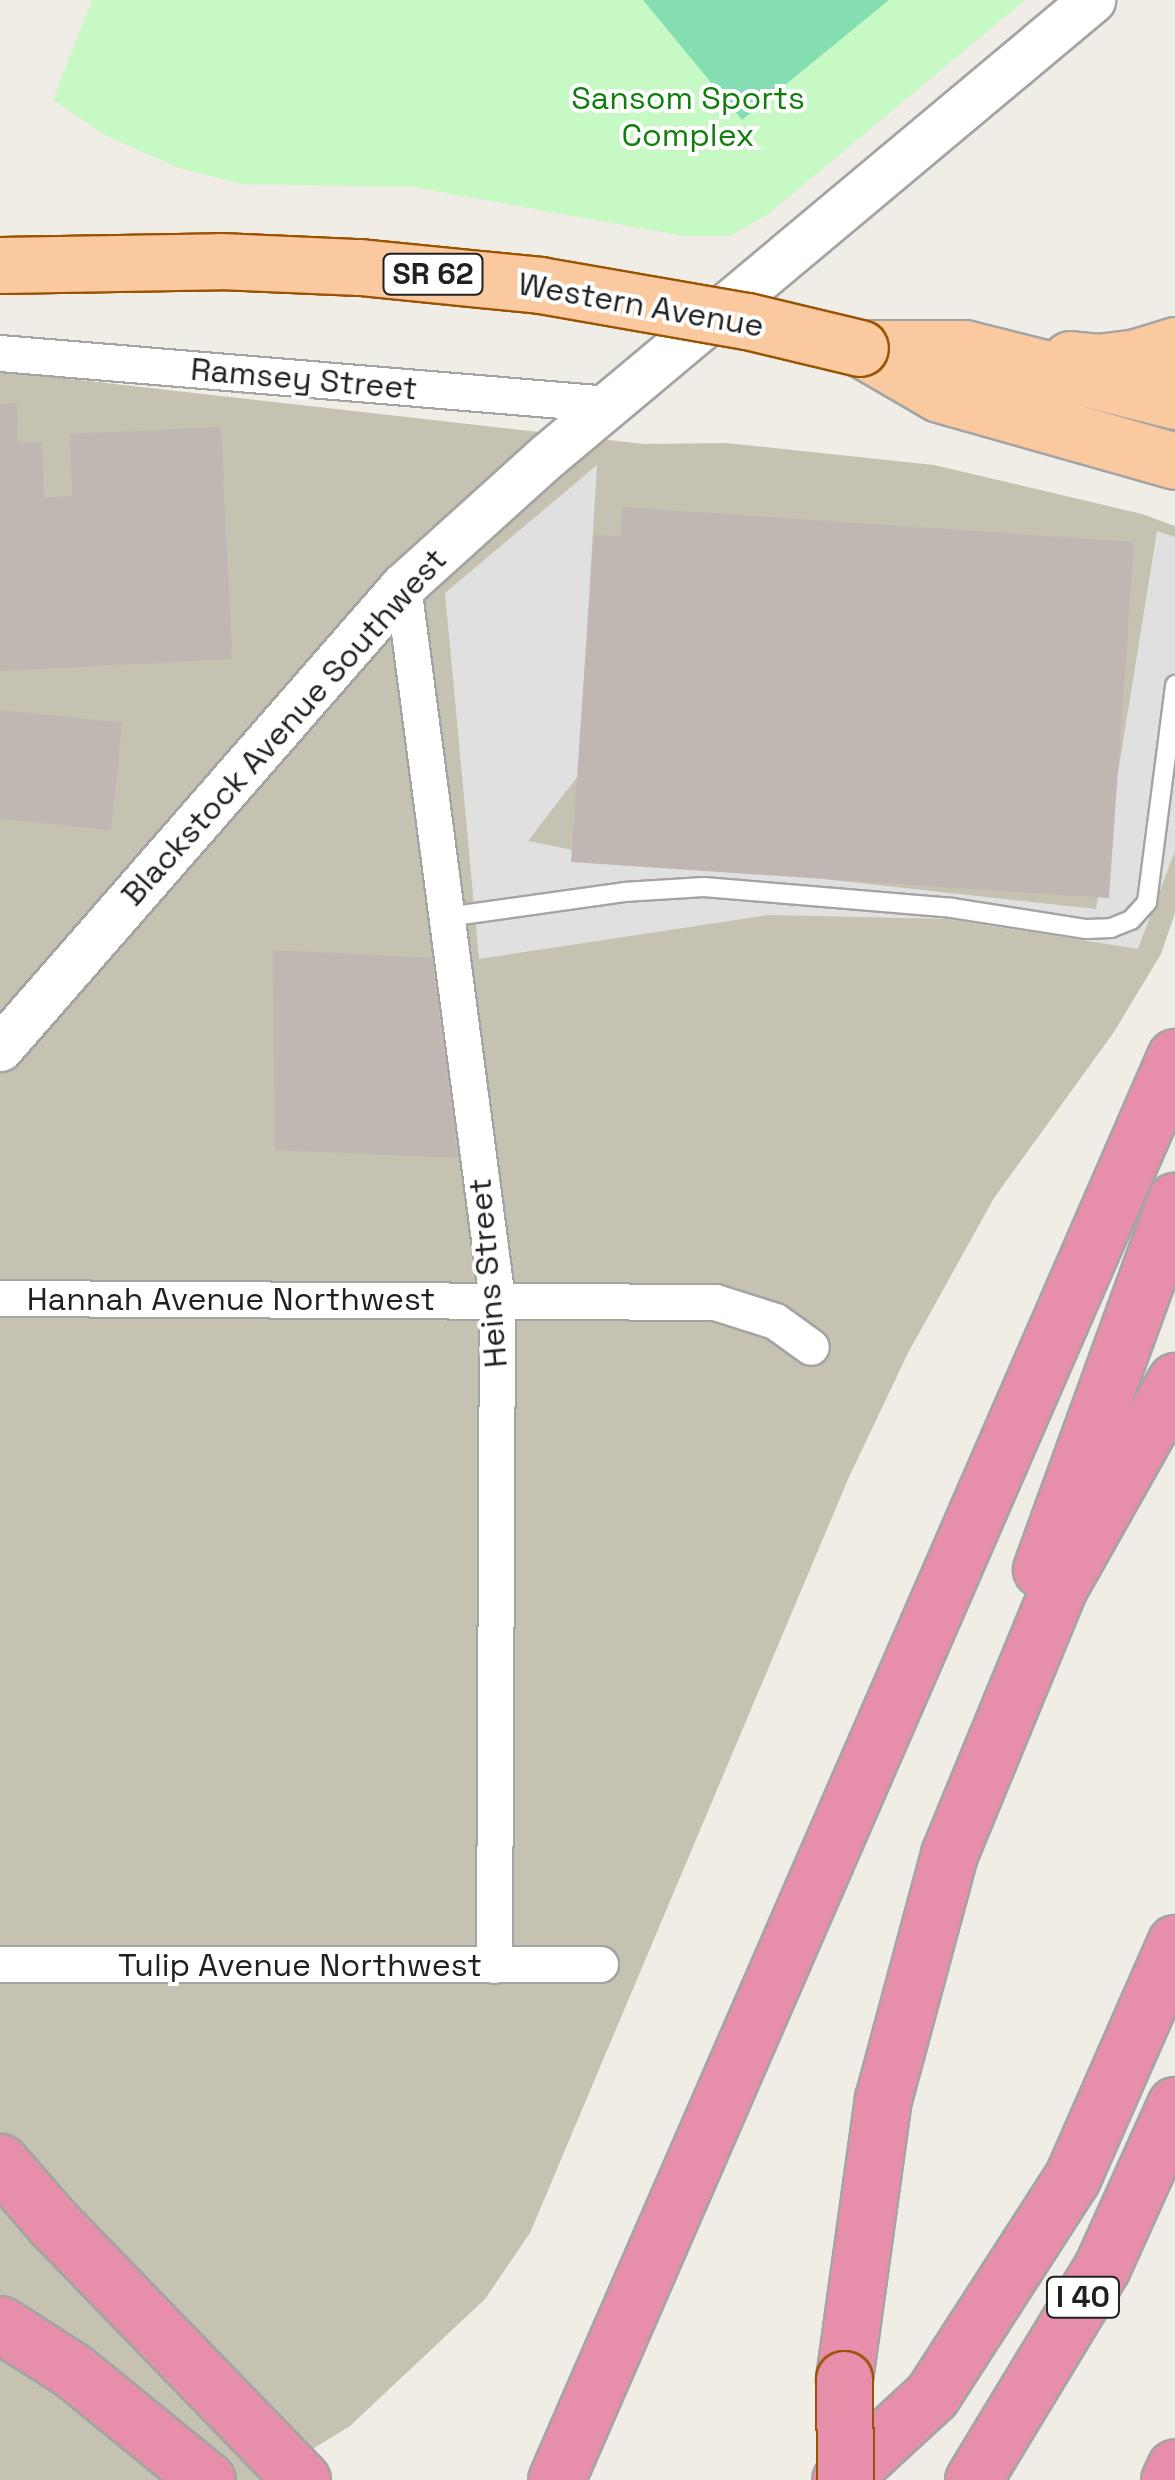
<!DOCTYPE html>
<html>
<head>
<meta charset="utf-8">
<style>
  body { margin:0 }
  #map { position:relative; width:1175px; height:2480px; overflow:hidden; background:#f0ece6; font-family:"Space Grotesk",sans-serif }
  div>[style] { position:absolute }
  .construction>* { inset:0; background:#c5c2b1 }
  .park>* { inset:0; background:#c6f9c4 }
  .pitch>* { inset:0; background:#85deb1 }
  .parking>* { inset:0; background:#e0e0e0 }
  .building>* { inset:0; background:#c1b7b2; transform-origin:0 0 }
  .roads { filter:drop-shadow(2px 0 #a4a4a4) drop-shadow(-2px 0 #a4a4a4) drop-shadow(0 2px #a4a4a4) drop-shadow(0 -2px #a4a4a4) }
  .service>* { height:18px; margin:-9px; padding:0 9px; transform-origin:9px; border-radius:9px; background:#fff }
  .minor>* { height:35px; margin:-17.5px; padding:0 17.5px; transform-origin:17.5px; border-radius:17.5px; background:#fff }
  .tertiary>* { height:45px; margin:-22.5px; padding:0 22.5px; transform-origin:22.5px; border-radius:22.5px; background:#fff }
  .primary>* { height:55px; margin:-27.5px; padding:0 27.5px; transform-origin:27.5px; border-radius:27.5px; background:#fbc9a0 }
  .motorway>* { height:55px; margin:-27.5px; padding:0 27.5px; transform-origin:27.5px; border-radius:27.5px; background:#e78faa }
  .bridges { filter:drop-shadow(2px 0 #9a5401) drop-shadow(-2px 0 #9a5401) drop-shadow(0 2px #9a5401) drop-shadow(0 -2px #9a5401) }
  .primary-bridge>* { height:55px; margin:-27.5px; padding:0 27.5px; transform-origin:27.5px; border-radius:27.5px; background:#fbc9a0 }
  .motorway-bridge>* { height:55px; margin:-27.5px; padding:0 27.5px; transform-origin:27.5px; border-radius:27.5px; background:#e78faa }
  span { translate:-50% -50%; white-space:nowrap; text-align:center; line-height:1.15; -webkit-text-stroke:8px #fff; paint-order:stroke }
  .shield-label span { padding:2px 8px; background:#fff; border:2px solid; border-radius:8px; -webkit-text-stroke-width:0 }
  .shield-label { font-size:30px; color:#202020; font-weight:700 }
  .park-label { font-size:32px; color:#117f0c }
  .street-label { font-size:32px; color:#202020 }
</style>
</head>
<body>
<div id="map">
  <div class="construction">
    <i style="clip-path:polygon(0 371px,644px 444px,726px 443px,934px 465px,1142px 514px,1175px 526px,1175px 913px,1161px 954px,1114px 1032px,994px 1198px,908px 1353px,849px 1477px,530px 2233px,485px 2299px,350px 2426px,262px 2480px,0 2480px)"></i>
  </div>
  <div class="park">
    <i style="clip-path:polygon(92px 0,1025px 0,767px 215px,730px 236px,684px 236px,413px 187px,242px 184px,179px 168px,105px 135px,53px 100px)"></i>
  </div>
  <div class="pitch">
    <i style="clip-path:polygon(643px 0,889px 0,742px 120px)"></i>
  </div>
  <div class="parking">
    <i style="clip-path:polygon(597px 465px,578px 776px,528px 841px,588px 853px,1096px 909px,1157px 531px,1175px 537px,1175px 851px,1138px 949px,947px 919px,769px 915px,479px 959px,445px 593px)"></i>
  </div>
  <div class="building">
    <i style="clip-path:polygon(17px 403px,18px 443px,42px 442px,44px 498px,73px 496px,69px 434px,221px 427px,232px 659px,0 671px,0 404px)"></i>
    <i style="clip-path:polygon(622px 507px,1134px 542px,1109px 898px,571px 862px,594px 535px,621px 536px)"></i>
    <i style="left:0;top:710px;width:123px;height:108px;rotate:6deg"></i>
    <i style="clip-path:polygon(273px 950px,432px 958px,458px 1158px,275px 1150px)"></i>
  </div>
  <div class="roads">
    <div class="service">
      <i style="left:447px;top:917px;width:179px;rotate:-8deg"></i>
      <i style="left:624px;top:892px;width:80px;rotate:-3.6deg"></i>
      <i style="left:704px;top:887px;width:249px;rotate:4.8deg"></i>
      <i style="left:952px;top:908px;width:136px;rotate:8.9deg"></i>
      <i style="left:1086px;top:929px;width:25px;rotate:-2deg"></i>
      <i style="left:1111px;top:928px;width:22px;rotate:-22deg"></i>
      <i style="left:1131px;top:920px;width:24px;rotate:-48deg"></i>
      <i style="left:1147px;top:902px;width:219px;rotate:-82.6deg"></i>
    </div>
    <div class="minor">
      <i style="left:0;top:353px;width:610px;rotate:4.79deg"></i>
      <i style="left:403px;top:586px;width:720px;rotate:82.5deg"></i>
      <i style="left:497px;top:1300px;width:665px;rotate:90.26deg"></i>
      <i style="left:0;top:1298px;width:715px;rotate:0.32deg"></i>
      <i style="left:715px;top:1302px;width:63px;rotate:17.6deg"></i>
      <i style="left:775px;top:1321px;width:44px;rotate:35.8deg"></i>
      <i style="left:0;top:1964px;width:600px"></i>
    </div>
    <div class="tertiary">
      <i style="left:0;top:1048px;width:613px;rotate:-48.9deg"></i>
      <i style="left:403px;top:586px;width:194px;rotate:-42.1deg"></i>
      <i style="left:547px;top:456px;width:711px;rotate:-39.92deg"></i>
    </div>
    <div class="primary">
      <i style="left:860px;top:348px;width:91px;rotate:30.2deg"></i>
      <i style="left:939px;top:394px;width:245px;rotate:15.8deg"></i>
      <i style="left:865px;top:348px;width:99px"></i>
      <i style="left:964px;top:348px;width:218px;rotate:14.1deg"></i>
      <i style="left:1070px;top:359px;width:28px;rotate:6deg"></i>
      <i style="left:1098px;top:362px;width:38px;rotate:-7deg"></i>
      <i style="left:1136px;top:357px;width:41px;rotate:-17.1deg"></i>
    </div>
    <div class="motorway">
      <i style="left:1041px;top:1569px;width:392px;rotate:-70deg"></i>
      <i style="left:0;top:2162px;width:81px;rotate:49deg"></i>
      <i style="left:53px;top:2223px;width:358px;rotate:45.9deg"></i>
      <i style="left:0;top:2324px;width:85px;rotate:32.6deg"></i>
      <i style="left:72px;top:2370px;width:174px;rotate:39.2deg"></i>
      <i style="left:844px;top:2379px;width:283px;rotate:-82.1deg"></i>
      <i style="left:883px;top:2099px;width:254px;rotate:-74.9deg"></i>
      <i style="left:949px;top:1854px;width:287px;rotate:-67.6deg"></i>
      <i style="left:1058px;top:1589px;width:239px;rotate:-60.6deg"></i>
      <i style="left:556px;top:2480px;width:1552px;rotate:-66.49deg"></i>
      <i style="left:840px;top:2480px;width:125px;rotate:-42.7deg"></i>
      <i style="left:932px;top:2395px;width:258px;rotate:-57.2deg"></i>
      <i style="left:1072px;top:2178px;width:257px;rotate:-66.3deg"></i>
      <i style="left:973px;top:2480px;width:249px;rotate:-58.8deg"></i>
      <i style="left:1102px;top:2267px;width:178px;rotate:-65.7deg"></i>
      <i style="left:1169px;top:2480px;width:14px;rotate:-65deg"></i>
    </div>
  </div>
  <div class="bridges">
    <div class="primary-bridge">
      <i style="left:0;top:265px;width:220px;rotate:-1deg"></i>
      <i style="left:220px;top:261px;width:140px;rotate:2.5deg"></i>
      <i style="left:360px;top:267px;width:181px;rotate:5.7deg"></i>
      <i style="left:540px;top:285px;width:210px;rotate:9.9deg"></i>
      <i style="left:747px;top:321px;width:116px;rotate:13.4deg"></i>
    </div>
    <div class="motorway-bridge">
      <i style="left:844px;top:2379px;width:101px;rotate:89.4deg"></i>
    </div>
  </div>
  <div class="shield-label">
    <span style="left:433px;top:274px">SR 62</span>
    <span style="left:1083px;top:2297px">I 40</span>
  </div>
  <div class="park-label">
    <span style="left:688px;top:117px">Sansom Sports<br>Complex</span>
  </div>
  <div class="street-label">
    <span style="left:641px;top:305px;rotate:10deg">Western Avenue</span>
    <span style="left:304px;top:379px;rotate:5deg">Ramsey Street</span>
    <span style="left:284px;top:727px;rotate:-48deg">Blackstock Avenue Southwest</span>
    <span style="left:488px;top:1273px;rotate:-95deg">Heins Street</span>
    <span style="left:231px;top:1299px">Hannah Avenue Northwest</span>
    <span style="left:300px;top:1965px">Tulip Avenue Northwest</span>
  </div>
</div>
</body>
</html>
